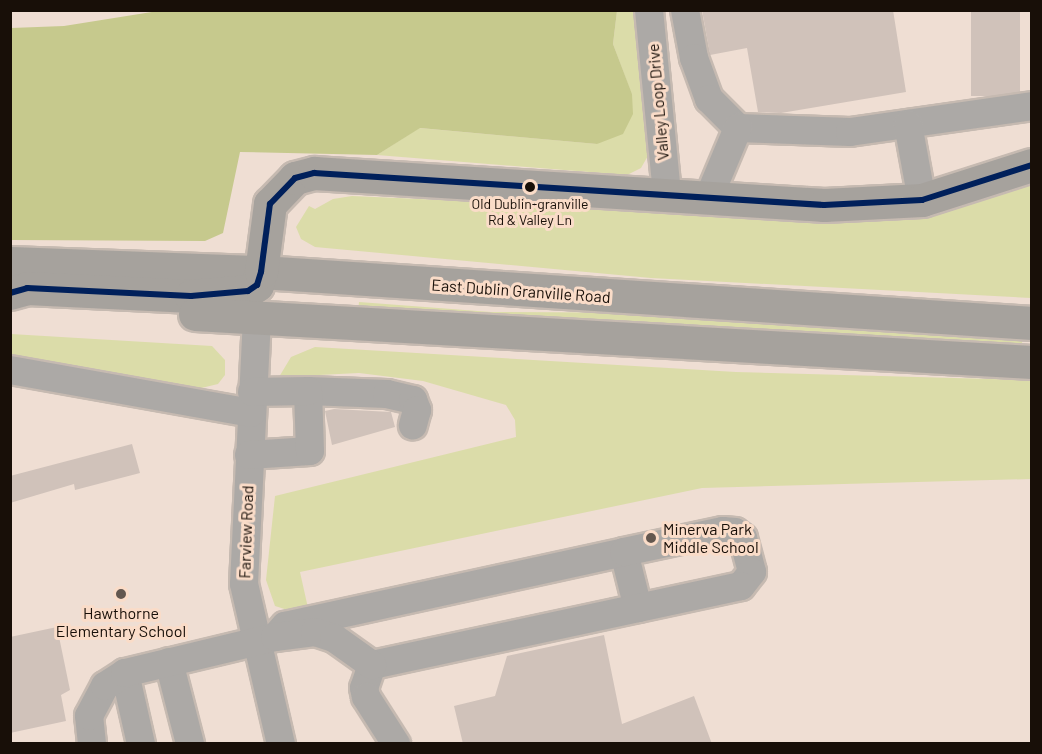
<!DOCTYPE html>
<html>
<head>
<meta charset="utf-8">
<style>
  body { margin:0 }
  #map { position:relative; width:1042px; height:754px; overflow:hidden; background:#efded3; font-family:Barlow,sans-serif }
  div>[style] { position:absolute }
  .green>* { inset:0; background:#dbdca9 }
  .forest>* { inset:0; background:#c6c98d }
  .building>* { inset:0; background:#d0c2ba; transform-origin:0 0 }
  .roads { filter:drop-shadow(2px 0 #c6bab1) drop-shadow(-2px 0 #c6bab1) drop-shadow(0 2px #c6bab1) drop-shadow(0 -2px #c6bab1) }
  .minor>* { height:28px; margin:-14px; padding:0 14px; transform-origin:14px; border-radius:14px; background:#aca9a6 }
  .major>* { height:33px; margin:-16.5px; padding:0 16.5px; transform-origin:16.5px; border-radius:16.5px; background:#a6a29d }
  .bus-1>* { height:6px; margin:-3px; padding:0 3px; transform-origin:3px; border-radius:3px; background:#00205b }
  .dots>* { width:16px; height:16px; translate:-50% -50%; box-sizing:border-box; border:3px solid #fadcc8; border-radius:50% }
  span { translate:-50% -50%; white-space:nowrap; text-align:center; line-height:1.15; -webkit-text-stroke:6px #fadcc8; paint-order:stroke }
  .bus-label { font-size:14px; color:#180f08 }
  .street-label { font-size:16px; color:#180f08 }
  .poi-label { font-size:16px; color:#180f08 }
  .left { translate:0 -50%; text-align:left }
  .frame { position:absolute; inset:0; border:12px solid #180f08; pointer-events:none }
</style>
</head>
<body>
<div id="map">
  <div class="green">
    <i style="clip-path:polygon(617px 11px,637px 11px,649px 154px,641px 168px,627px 175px,377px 155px,419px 128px,597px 144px,632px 95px,613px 44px)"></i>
    <i style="clip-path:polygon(1031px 175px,1031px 298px,651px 278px,315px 247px,301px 239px,296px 227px,309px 206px,315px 209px,333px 199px,352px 196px,645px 209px)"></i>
    <i style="clip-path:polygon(359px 302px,491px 312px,677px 313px,1023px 339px,1022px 343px,885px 345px,358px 312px)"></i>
    <i style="clip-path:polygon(11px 334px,212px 346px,225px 360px,225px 375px,218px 384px,193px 390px,11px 358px)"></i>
    <i style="clip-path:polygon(315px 347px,736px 372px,1031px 380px,1031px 479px,702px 488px,300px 572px,310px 617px,275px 606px,266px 580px,275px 496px,516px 437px,515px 420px,506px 405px,423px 381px,359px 373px,279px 377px,291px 357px)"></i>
  </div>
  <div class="forest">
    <i style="clip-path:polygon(158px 11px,617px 11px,613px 44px,632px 94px,633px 114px,623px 134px,597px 144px,420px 128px,377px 155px,240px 152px,223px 233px,205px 241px,11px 240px,11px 28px,64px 26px)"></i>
  </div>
  <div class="building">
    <i style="clip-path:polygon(702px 10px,893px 10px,906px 92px,781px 113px,758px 112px,747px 48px,710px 55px)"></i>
    <i style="left:971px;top:10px;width:49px;height:86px"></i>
    <i style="clip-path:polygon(334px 409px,391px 412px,395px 427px,332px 445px,325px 411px)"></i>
    <i style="clip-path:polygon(132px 444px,140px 473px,75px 490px,74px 484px,10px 503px,10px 476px)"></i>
    <i style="clip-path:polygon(57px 627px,70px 690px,61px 695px,66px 721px,10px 733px,10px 637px)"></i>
    <i style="clip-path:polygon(604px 635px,622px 724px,694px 696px,712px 744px,463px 744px,454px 706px,495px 696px,507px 656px)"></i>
  </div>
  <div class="roads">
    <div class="minor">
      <i style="left:649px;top:10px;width:185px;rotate:84.4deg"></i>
      <i style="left:685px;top:10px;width:49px;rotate:79.4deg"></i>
      <i style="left:694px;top:58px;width:44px;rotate:69.9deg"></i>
      <i style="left:709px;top:99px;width:41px;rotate:45deg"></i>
      <i style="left:738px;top:128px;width:112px;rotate:2deg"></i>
      <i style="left:850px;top:132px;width:184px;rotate:-8.1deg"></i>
      <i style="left:908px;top:124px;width:77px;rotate:79.6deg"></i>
      <i style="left:709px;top:197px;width:75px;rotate:-67.2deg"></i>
      <i style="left:257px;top:318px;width:266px;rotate:92.8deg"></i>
      <i style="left:244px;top:584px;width:164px;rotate:77deg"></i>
      <i style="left:10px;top:370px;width:245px;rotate:10.1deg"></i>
      <i style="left:308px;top:391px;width:79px;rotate:2.2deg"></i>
      <i style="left:387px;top:394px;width:27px;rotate:13deg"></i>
      <i style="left:413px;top:400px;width:11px;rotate:68deg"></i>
      <i style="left:417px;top:410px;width:16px;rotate:105deg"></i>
      <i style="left:249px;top:455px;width:61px;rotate:-3.8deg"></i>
      <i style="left:310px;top:451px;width:60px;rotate:-91.9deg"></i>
      <i style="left:308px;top:391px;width:56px;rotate:179deg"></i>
      <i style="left:624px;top:552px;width:58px;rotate:76deg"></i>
      <i style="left:275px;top:637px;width:15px;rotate:-48deg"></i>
      <i style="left:285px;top:626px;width:347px;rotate:-12.3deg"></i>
      <i style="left:624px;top:552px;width:101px;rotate:-12deg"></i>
      <i style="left:723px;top:531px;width:12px;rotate:5deg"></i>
      <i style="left:735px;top:532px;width:10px;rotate:37deg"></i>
      <i style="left:743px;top:538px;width:35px;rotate:75deg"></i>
      <i style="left:752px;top:572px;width:18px;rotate:128deg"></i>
      <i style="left:741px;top:586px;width:377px;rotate:167.9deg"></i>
      <i style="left:372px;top:665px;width:24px;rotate:109deg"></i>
      <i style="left:364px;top:688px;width:9px;rotate:77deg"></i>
      <i style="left:366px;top:697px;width:56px;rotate:57.4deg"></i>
      <i style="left:169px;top:662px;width:85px;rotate:75.6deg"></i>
      <i style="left:125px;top:673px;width:73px;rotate:77.3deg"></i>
      <i style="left:92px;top:744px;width:28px;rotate:-96deg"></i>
      <i style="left:89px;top:716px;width:34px;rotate:-62deg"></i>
      <i style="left:105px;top:686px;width:24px;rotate:-33deg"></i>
      <i style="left:125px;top:673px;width:154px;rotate:-13.5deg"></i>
      <i style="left:275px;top:637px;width:40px;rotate:-7.1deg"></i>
      <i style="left:315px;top:632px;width:20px;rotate:18deg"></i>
      <i style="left:334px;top:638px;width:47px;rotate:35.4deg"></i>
    </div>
    <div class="major">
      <i style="left:10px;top:263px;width:251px;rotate:2.1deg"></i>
      <i style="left:261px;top:272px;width:773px;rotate:3.78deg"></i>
      <i style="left:10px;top:293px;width:18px;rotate:-16deg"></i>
      <i style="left:27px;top:288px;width:164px;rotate:2.8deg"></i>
      <i style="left:191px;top:296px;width:57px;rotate:-5deg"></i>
      <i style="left:248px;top:291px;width:11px;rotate:-34deg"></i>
      <i style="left:257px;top:285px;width:14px;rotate:-73deg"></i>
      <i style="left:261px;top:272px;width:69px;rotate:-82.5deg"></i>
      <i style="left:270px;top:204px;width:36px;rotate:-46deg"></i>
      <i style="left:295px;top:178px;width:20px;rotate:-15deg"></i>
      <i style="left:314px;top:173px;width:511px;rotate:3.59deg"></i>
      <i style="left:824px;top:205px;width:98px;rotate:-2.9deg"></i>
      <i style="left:922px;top:200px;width:115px;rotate:-17.7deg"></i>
      <i style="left:195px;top:314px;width:838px;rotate:3.28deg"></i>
    </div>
  </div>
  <div class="bus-1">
    <i style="left:10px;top:293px;width:18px;rotate:-16deg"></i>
    <i style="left:27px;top:288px;width:164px;rotate:2.8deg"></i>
    <i style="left:191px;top:296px;width:57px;rotate:-5deg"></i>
    <i style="left:248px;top:291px;width:11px;rotate:-34deg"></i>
    <i style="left:257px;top:285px;width:14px;rotate:-73deg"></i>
    <i style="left:261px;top:272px;width:69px;rotate:-82.5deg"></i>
    <i style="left:270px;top:204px;width:36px;rotate:-46deg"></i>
    <i style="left:295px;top:178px;width:20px;rotate:-15deg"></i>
    <i style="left:314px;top:173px;width:511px;rotate:3.59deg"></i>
    <i style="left:824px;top:205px;width:98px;rotate:-2.9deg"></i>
    <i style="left:922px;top:200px;width:115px;rotate:-17.7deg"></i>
  </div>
  <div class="dots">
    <i style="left:530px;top:187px;background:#180f08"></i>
    <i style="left:651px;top:538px;background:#63574f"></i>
    <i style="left:121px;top:594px;background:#63574f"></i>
  </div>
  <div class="bus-label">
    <span style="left:530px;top:212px">Old Dublin-granville<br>Rd &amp; Valley Ln</span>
  </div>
  <div class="street-label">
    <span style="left:658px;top:102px;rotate:-95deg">Valley Loop Drive</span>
    <span style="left:521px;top:291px;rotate:4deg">East Dublin Granville Road</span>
    <span style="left:246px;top:532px;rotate:-88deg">Farview Road</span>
  </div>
  <div class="poi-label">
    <span class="left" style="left:663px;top:538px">Minerva Park<br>Middle School</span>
    <span style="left:121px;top:622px">Hawthorne<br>Elementary School</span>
  </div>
  <div class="frame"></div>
</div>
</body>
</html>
